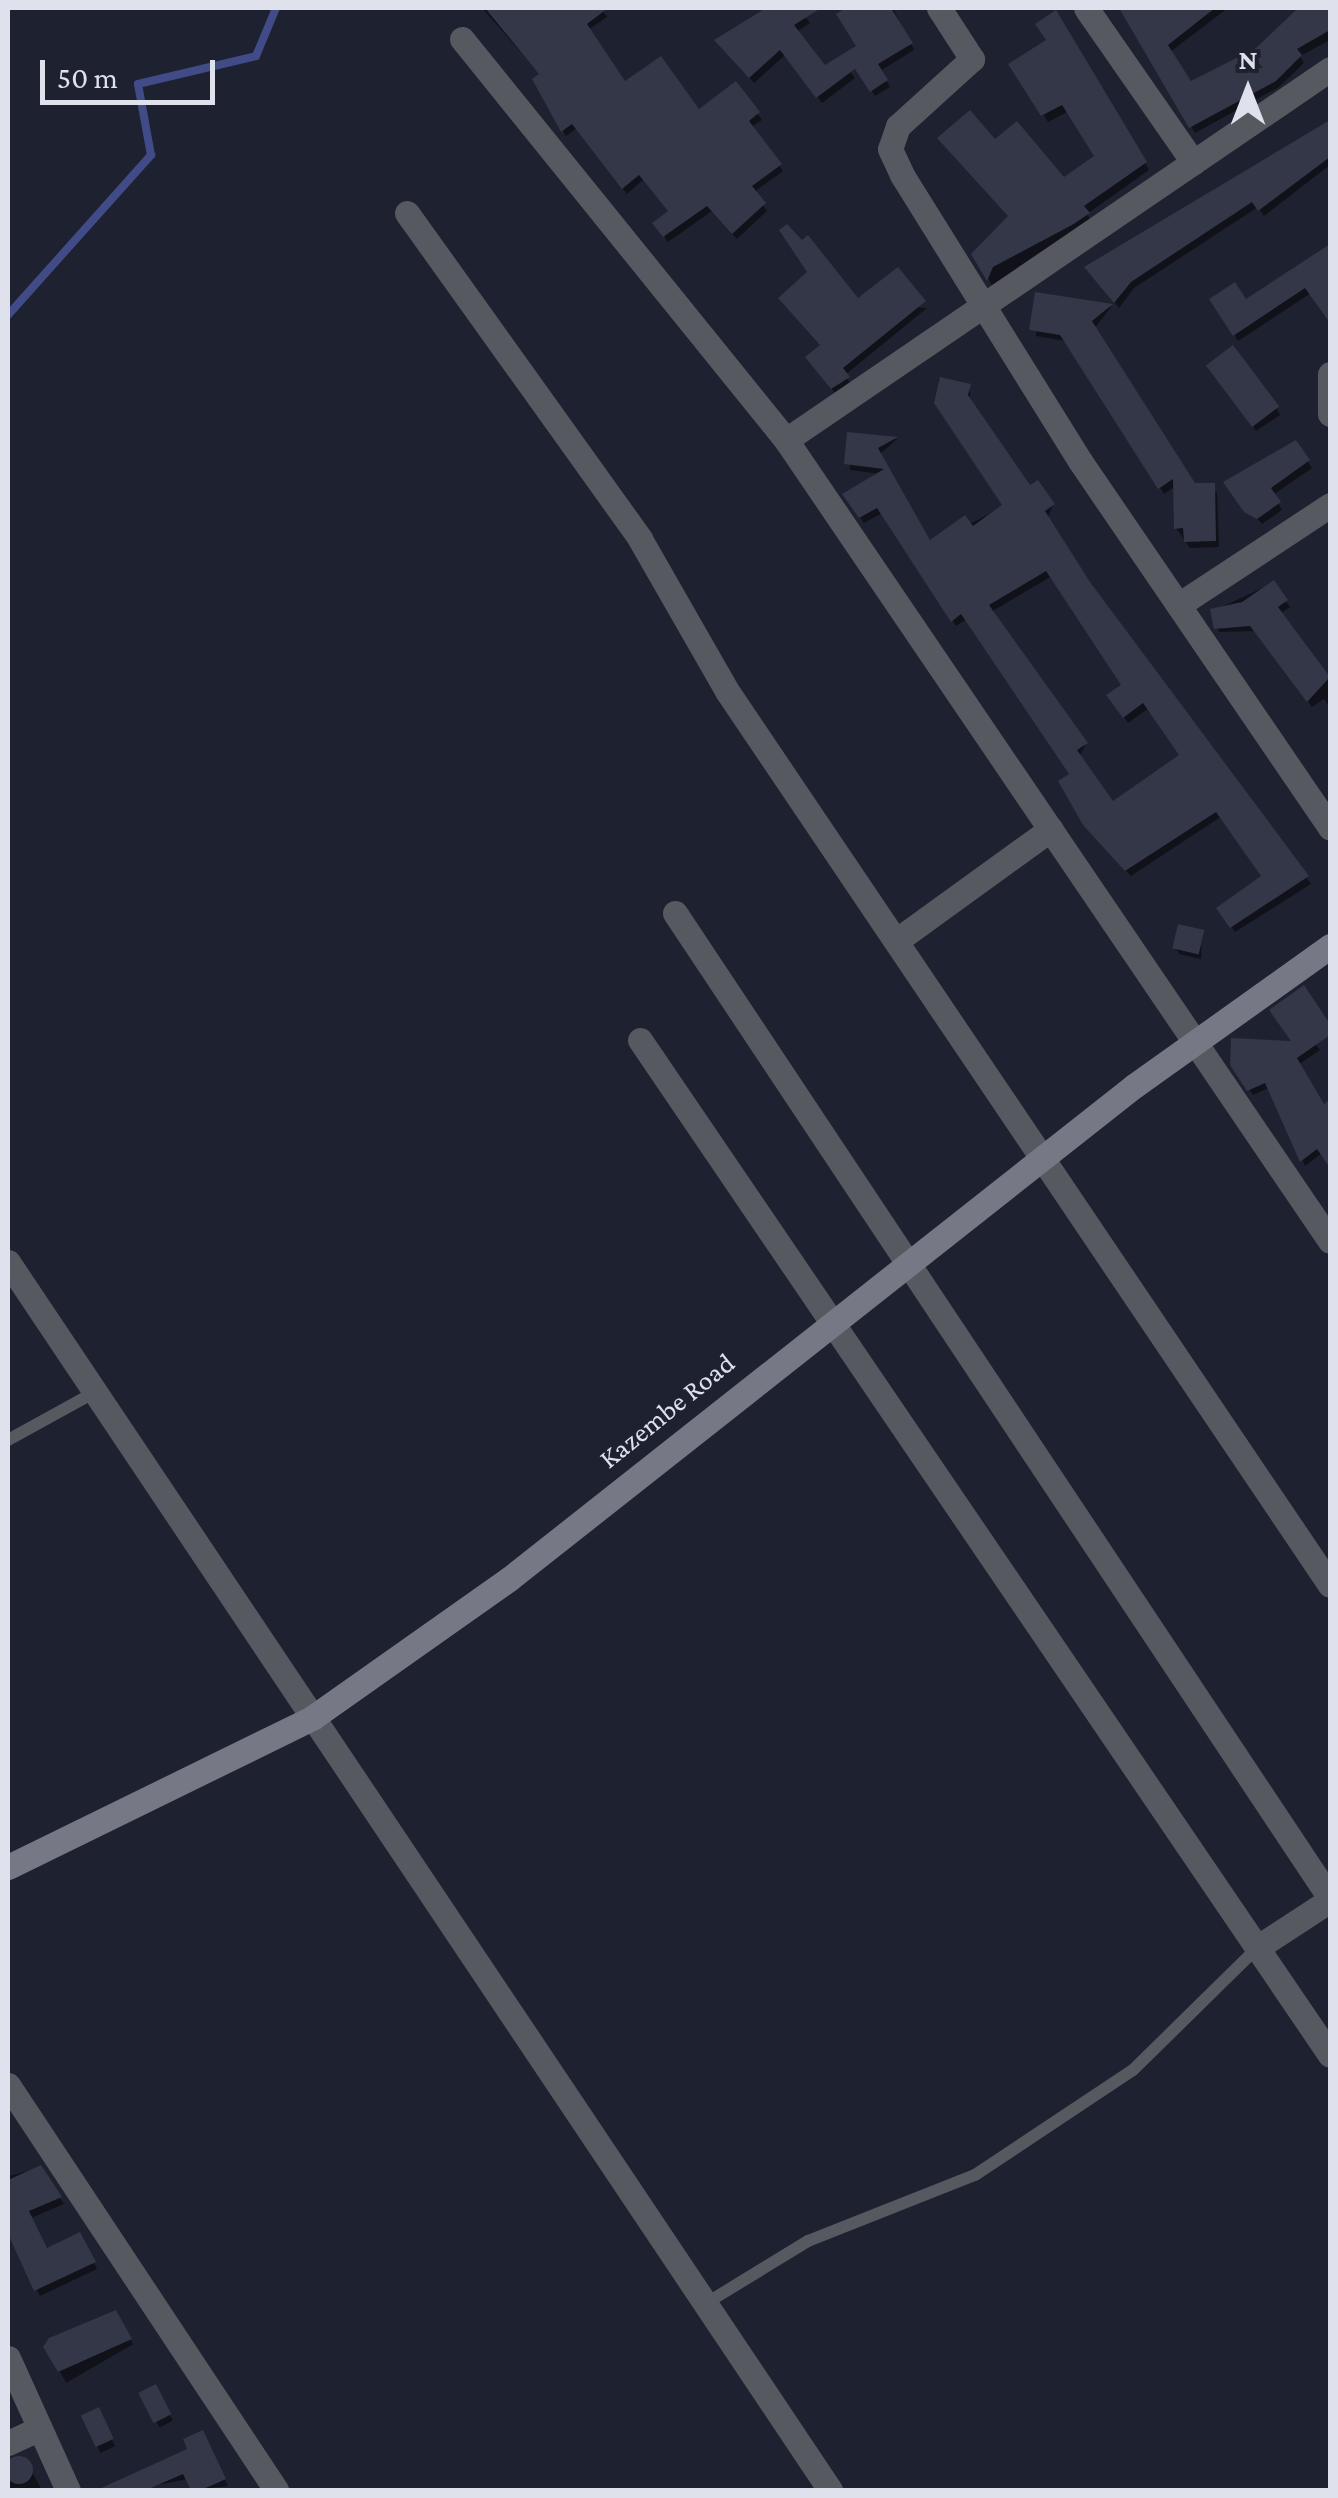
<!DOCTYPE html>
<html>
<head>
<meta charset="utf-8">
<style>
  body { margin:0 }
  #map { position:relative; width:1338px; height:2498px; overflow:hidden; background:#1e2130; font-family:"Crimson Pro",serif }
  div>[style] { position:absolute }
  .shadow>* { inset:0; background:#0007; transform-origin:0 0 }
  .stream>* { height:8px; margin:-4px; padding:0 4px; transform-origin:4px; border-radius:4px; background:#414b88 }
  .building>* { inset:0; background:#333747; transform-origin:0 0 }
  .round { border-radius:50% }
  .lane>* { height:12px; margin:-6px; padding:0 6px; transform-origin:6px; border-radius:6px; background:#575961 }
  .street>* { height:25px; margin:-12.5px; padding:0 12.5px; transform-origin:12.5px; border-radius:12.5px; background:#575961 }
  .secondary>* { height:25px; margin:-12.5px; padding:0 12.5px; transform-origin:12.5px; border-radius:12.5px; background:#767985 }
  span { translate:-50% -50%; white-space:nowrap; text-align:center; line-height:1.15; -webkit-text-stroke:9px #1e2130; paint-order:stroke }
  .street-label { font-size:28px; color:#dfe1ec }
  .frame { position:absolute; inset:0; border:10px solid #dfe1ec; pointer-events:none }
  .north { position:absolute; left:1198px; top:40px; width:100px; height:100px; -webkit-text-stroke:8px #1e2130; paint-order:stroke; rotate:0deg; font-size:28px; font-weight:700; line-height:40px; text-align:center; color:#dfe1ec }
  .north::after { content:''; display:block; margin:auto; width:35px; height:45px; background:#dfe1ec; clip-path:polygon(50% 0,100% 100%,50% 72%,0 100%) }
  .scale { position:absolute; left:40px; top:60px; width:175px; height:45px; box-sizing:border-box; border:5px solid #dfe1ec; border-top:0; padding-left:12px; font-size:30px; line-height:35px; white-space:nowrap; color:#dfe1ec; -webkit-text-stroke:8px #1e2130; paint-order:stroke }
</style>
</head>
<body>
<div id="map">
  <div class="shadow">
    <i style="clip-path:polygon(482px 8px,601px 8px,607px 17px,588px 30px,625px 85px,698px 113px,736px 85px,762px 120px,751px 127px,783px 171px,754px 192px,767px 211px,737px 239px,712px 211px,668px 242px,659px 229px,670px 212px,644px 179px,627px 194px,577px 128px,566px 136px,535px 80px,541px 75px)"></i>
    <i style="clip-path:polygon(770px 8px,798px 8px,810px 23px,796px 32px,824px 68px,840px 58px,855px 78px,822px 103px,785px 55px,754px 83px,717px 41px)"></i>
    <i style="clip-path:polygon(841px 8px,893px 8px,914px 50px,880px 71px,890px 87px,875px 96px,860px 72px,876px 59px)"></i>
    <i style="clip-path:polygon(1228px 8px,1170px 52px,1190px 84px,1257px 51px,1307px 8px,1330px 8px,1330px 40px,1300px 56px,1304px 63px,1279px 87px,1195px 133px,1124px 11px)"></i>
    <i style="clip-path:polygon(1055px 13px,1149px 170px,1087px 214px,1092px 222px,992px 285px,974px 255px,1010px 218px,994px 143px,1063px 180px,1097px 157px,1069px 111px,1048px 122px,1011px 65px,1049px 42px)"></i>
    <i style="clip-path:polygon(1330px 126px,1330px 165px,1264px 216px,1258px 207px,1134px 288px,1119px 308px,1091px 274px)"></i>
    <i style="clip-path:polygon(1330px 247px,1330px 320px,1311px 293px,1238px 341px,1212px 299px,1245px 303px)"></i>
    <i style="clip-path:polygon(810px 273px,858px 302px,927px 308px,845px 375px,851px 384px,836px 394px,812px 364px,822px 347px)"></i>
    <i style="clip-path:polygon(1037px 296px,1111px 307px,1094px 329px,1193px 486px,1217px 492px,1219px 547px,1190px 548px,1176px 528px,1176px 486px,1164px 494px,1066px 341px,1036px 336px)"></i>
    <i style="clip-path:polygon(1212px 371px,1277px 409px,1280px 415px,1256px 431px)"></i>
    <i style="clip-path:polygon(evenodd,969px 386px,971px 403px,1030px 489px,1053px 505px,1047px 519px,1088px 584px,1311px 884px,1235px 932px,1219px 908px,1264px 877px,1222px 816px,1131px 876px,1090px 832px,1072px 775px,967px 619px,956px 626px,882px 513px,864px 523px,849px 501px,881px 474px,850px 470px,849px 434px,897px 439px,879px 455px,930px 544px,1005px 506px,941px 410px,969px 386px,1052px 576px,1124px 686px,1113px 702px,1128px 723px,1149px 708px,1182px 756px,1112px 804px,1079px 757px,1086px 744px,991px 612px,1052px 576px)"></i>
    <i style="clip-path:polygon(1296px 444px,1312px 468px,1273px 495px,1282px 510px,1262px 524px,1226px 483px)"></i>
    <i style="clip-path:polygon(1273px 583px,1290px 607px,1280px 614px,1330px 682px,1330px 708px,1324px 699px,1312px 707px,1256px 631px,1219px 632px,1213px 611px)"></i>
    <i style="clip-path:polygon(1202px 932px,1201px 959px,1179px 954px,1176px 948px)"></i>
    <i style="clip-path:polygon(1296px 1022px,1320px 1050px,1298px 1065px,1323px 1107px,1330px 1102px,1330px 1165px,1322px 1153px,1305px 1166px,1270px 1087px,1253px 1095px,1232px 1064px,1295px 1044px)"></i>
    <i style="clip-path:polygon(40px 2168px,64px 2204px,31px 2218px,46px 2251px,79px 2235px,97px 2269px,40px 2296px,8px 2235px,8px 2176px)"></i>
    <i style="left:115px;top:2313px;width:36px;height:77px;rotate:60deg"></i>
    <i style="left:155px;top:2387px;width:38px;height:15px;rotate:62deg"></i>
    <i style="left:98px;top:2410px;width:40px;height:16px;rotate:65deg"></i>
    <i style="clip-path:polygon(202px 2433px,228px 2486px,193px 2490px,188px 2479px,130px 2490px,125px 2480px,191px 2450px)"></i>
    <i style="clip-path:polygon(23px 2456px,27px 2463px,42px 2490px,8px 2490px,8px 2462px)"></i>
  </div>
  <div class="stream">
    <i style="left:8px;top:315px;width:215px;rotate:-48.2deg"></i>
    <i style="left:151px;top:155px;width:72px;rotate:-100.4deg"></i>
    <i style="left:138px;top:84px;width:121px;rotate:-13.3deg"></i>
    <i style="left:256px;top:56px;width:52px;rotate:-67.4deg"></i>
  </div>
  <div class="building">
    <i style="clip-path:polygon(485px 8px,608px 8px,587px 24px,625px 81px,661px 56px,699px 109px,736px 81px,760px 112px,749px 121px,782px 164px,752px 186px,766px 203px,732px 234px,707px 206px,663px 237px,652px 223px,668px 211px,639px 175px,622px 189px,572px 124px,561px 132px,532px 79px,539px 74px)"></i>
    <i style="clip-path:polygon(766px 8px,821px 8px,794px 25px,825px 65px,856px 46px,836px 14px,846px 8px,891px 8px,913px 43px,878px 64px,888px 80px,870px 92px,855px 69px,816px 98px,780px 50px,749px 78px,714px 40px)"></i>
    <i style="clip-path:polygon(1119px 8px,1215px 8px,1168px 45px,1191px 81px,1256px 48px,1298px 8px,1330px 8px,1330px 30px,1297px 49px,1302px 55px,1276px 81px,1189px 128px)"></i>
    <i style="clip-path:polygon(1056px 10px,1147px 162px,1084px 206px,1090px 213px,1072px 225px,993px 267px,987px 281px,971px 254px,1008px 216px,937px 138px,970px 110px,995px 139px,1017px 121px,1064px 177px,1094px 156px,1062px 105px,1041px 116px,1008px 64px,1046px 40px,1035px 24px)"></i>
    <i style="clip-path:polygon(1330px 120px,1330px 157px,1258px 211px,1252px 202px,1131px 282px,1114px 303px,1084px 267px)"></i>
    <i style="clip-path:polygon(787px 224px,802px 240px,808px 235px,858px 298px,898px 267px,926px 301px,843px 368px,850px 377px,831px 389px,805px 357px,820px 345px,778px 298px,807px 272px,779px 230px)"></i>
    <i style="clip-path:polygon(1330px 244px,1330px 323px,1305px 288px,1233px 336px,1209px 299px,1235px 282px,1246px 299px)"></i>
    <i style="clip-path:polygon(1035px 292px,1113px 304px,1092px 321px,1195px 483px,1215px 483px,1216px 541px,1184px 542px,1183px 528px,1174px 529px,1173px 479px,1158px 489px,1060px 335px,1029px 330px)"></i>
    <i style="left:1233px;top:345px;width:77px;height:34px;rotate:53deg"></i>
    <i style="clip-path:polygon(evenodd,940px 377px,971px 384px,968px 395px,1030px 485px,1038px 480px,1055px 504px,1045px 511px,1090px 582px,1309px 876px,1230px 928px,1216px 908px,1261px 876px,1216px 812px,1125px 871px,1083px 825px,1058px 781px,1069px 774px,961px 614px,951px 622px,877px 508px,859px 518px,842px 494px,884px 469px,844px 464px,847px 432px,898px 437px,878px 448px,930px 540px,965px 515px,973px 526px,1002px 505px,934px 403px,940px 377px,1046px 571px,1121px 685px,1106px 695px,1123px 718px,1143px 703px,1179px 755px,1113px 801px,1077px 750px,1088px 743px,989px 605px,1046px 571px)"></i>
    <i style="clip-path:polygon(1296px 440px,1310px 460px,1271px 488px,1281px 502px,1257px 519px,1244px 512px,1223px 482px)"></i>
    <i style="clip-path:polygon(1274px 580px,1288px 600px,1278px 607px,1330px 677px,1307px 702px,1250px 626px,1214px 629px,1210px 609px,1242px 602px)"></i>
    <i style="left:1178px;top:924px;width:27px;height:25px;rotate:13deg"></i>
    <i style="clip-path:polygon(1304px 985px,1330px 1024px,1330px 1035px,1297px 1058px,1324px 1104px,1330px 1099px,1330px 1168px,1317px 1149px,1300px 1162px,1265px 1083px,1247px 1091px,1230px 1065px,1231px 1038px,1291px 1041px,1269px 1010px)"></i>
    <i style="clip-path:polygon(41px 2165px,62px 2197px,29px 2211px,47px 2248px,80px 2232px,96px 2262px,34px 2291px,8px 2234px,8px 2180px)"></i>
    <i style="clip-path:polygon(116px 2310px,132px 2339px,58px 2372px,43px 2347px,49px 2338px)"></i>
    <i style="left:156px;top:2384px;width:34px;height:20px;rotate:63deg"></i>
    <i style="left:99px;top:2407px;width:35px;height:20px;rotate:65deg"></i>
    <i style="clip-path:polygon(203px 2430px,226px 2479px,201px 2490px,191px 2490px,183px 2474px,146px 2490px,97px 2490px,187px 2449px,183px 2439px)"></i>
    <i class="round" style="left:5px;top:2456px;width:28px;height:28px"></i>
  </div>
  <div class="lane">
    <i style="left:8px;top:1440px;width:99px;rotate:-28.9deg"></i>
    <i style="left:705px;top:2304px;width:121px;rotate:-31.5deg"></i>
    <i style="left:808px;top:2241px;width:180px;rotate:-21.6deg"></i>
    <i style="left:975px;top:2175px;width:190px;rotate:-33.6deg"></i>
    <i style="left:1133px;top:2070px;width:175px;rotate:-44.5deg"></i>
  </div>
  <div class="street">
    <i style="left:939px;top:8px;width:61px;rotate:57.1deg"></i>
    <i style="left:972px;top:59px;width:100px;rotate:137.8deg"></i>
    <i style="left:898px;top:126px;width:24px;rotate:109deg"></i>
    <i style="left:890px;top:149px;width:29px;rotate:65deg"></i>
    <i style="left:902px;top:175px;width:337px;rotate:58.1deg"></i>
    <i style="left:1080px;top:461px;width:444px;rotate:55.7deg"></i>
    <i style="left:1086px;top:8px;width:188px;rotate:55.2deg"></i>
    <i style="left:462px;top:39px;width:516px;rotate:51.06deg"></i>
    <i style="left:786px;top:440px;width:968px;rotate:55.82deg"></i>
    <i style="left:407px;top:213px;width:401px;rotate:54.4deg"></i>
    <i style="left:640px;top:539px;width:175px;rotate:60.2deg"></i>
    <i style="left:727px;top:691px;width:1078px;rotate:56deg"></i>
    <i style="left:1330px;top:374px;width:40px;rotate:90deg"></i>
    <i style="left:786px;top:440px;width:658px;rotate:-34.29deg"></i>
    <i style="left:1180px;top:604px;width:180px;rotate:-33.4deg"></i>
    <i style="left:675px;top:913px;width:1183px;rotate:56.38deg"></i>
    <i style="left:896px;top:941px;width:191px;rotate:-35.9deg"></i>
    <i style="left:640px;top:1040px;width:1227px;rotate:55.79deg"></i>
    <i style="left:8px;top:1262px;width:1478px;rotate:56.2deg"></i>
    <i style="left:1258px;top:1947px;width:86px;rotate:-33.1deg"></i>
    <i style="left:8px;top:2085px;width:486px;rotate:56.5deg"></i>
    <i style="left:8px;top:2358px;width:145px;rotate:65.6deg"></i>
    <i style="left:8px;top:2443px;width:33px;rotate:-25deg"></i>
  </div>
  <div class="secondary">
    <i style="left:8px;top:1867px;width:339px;rotate:-26.1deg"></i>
    <i style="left:312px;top:1718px;width:241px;rotate:-35.2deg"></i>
    <i style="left:509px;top:1579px;width:796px;rotate:-38.27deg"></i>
    <i style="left:1134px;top:1086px;width:241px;rotate:-35.5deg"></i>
  </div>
  <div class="street-label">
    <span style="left:667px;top:1411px;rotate:-39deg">Kazembe Road</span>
  </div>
  <div class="frame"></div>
  <div class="north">N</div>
  <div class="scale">50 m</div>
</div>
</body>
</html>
